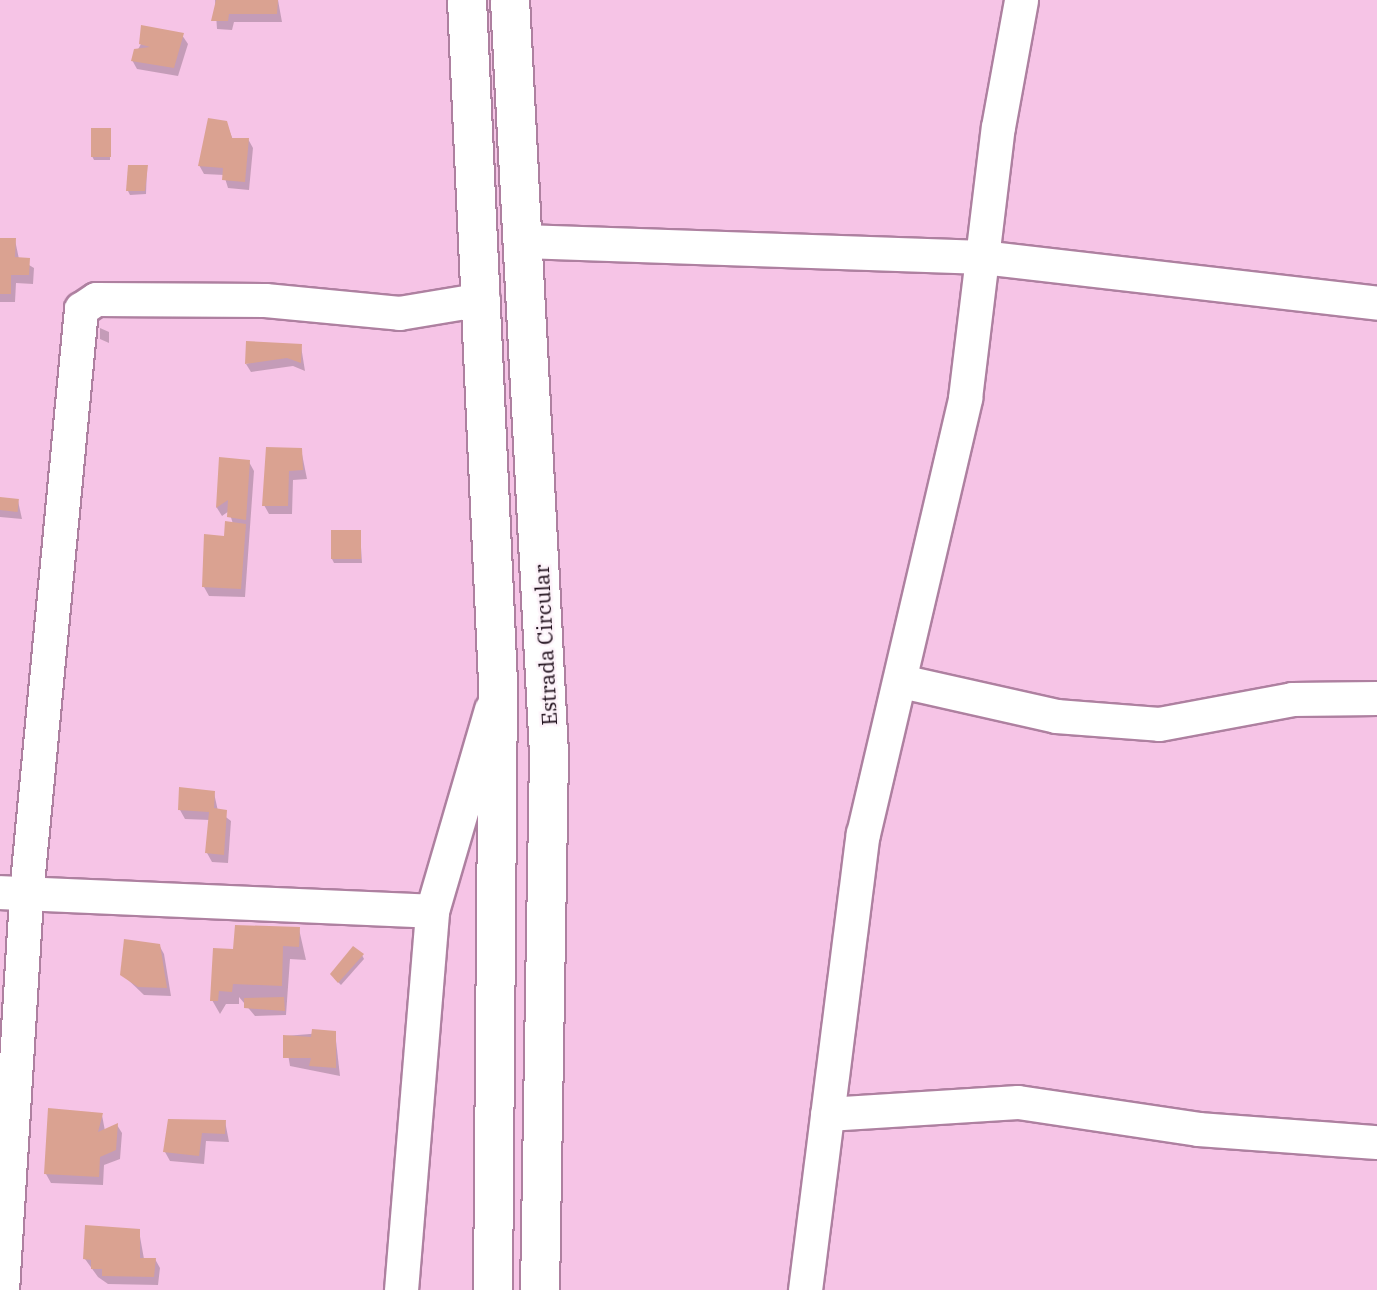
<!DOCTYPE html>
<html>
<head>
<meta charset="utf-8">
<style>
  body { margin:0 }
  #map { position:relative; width:1377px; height:1290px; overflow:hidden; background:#f6c4e6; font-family:"IBM Plex Serif",serif }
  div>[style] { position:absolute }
  .shadow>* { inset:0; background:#0003 }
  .building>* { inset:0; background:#daa291; transform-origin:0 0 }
  .roads { filter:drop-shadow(2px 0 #ae80a0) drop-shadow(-2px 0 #ae80a0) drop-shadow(0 2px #ae80a0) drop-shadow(0 -2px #ae80a0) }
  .street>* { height:33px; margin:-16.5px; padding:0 16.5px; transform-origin:16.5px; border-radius:16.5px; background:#fff }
  .primary>* { height:38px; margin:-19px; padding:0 19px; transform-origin:19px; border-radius:19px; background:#fff }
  span { translate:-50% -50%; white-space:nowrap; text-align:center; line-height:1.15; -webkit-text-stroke:5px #fdf3fa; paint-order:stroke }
  .street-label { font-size:21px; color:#1b0b17 }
</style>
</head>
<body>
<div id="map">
  <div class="shadow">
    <i style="clip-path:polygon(215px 0,278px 0,282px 22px,234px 22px,232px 30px,217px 29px)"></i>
    <i style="clip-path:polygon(182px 35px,188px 44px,178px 76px,137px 69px,132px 60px,141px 44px)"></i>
    <i style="clip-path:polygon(226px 122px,233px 140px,248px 139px,253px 148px,249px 190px,228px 188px,224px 175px,204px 174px,199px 165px)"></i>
    <i style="clip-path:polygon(110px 130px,110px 160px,94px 160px,92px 156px)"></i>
    <i style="clip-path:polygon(147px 167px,146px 194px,130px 195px,128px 191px)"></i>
    <i style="clip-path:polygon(0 239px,15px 240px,19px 259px,34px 268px,33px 284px,16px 283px,15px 302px,0 302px)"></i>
    <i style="clip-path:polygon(100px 328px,109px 332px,109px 343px,100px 339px)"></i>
    <i style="clip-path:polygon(301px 346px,305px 371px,293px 366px,251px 372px,246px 364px)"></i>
    <i style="clip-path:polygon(301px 449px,307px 479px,293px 480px,292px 514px,269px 514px,264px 505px)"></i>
    <i style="clip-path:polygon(221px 459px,249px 462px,254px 471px,245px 597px,209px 596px,204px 587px,233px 524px,229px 511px,222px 516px,217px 508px)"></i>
    <i style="clip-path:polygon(0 499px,18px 501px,22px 519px,0 517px)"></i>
    <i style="clip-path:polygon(360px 532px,362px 563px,334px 563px,332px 559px)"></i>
    <i style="clip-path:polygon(214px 793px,218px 811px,231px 821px,228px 863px,212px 862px,207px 853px,210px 820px,185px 819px,180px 810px)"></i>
    <i style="clip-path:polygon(299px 929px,306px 960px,290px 959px,286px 1015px,255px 1016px,239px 997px,239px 1004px,226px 1004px,220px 1014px,212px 1000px,234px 950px)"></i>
    <i style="clip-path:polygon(159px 945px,164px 954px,171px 996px,144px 995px,122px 974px)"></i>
    <i style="clip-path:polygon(362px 955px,364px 959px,341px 985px,334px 978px)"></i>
    <i style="clip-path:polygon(335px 1032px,340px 1076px,290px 1066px,285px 1036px)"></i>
    <i style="clip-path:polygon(102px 1115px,105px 1131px,117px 1125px,122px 1133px,120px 1159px,104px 1165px,103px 1185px,51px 1183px,46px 1174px)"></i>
    <i style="clip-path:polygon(170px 1120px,225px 1121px,229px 1142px,206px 1141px,204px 1164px,170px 1161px,165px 1152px)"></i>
    <i style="clip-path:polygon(139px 1231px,144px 1259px,155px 1259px,160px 1268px,158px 1285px,108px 1284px,98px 1277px,85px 1259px)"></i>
  </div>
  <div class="building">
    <i style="clip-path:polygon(216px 0,278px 0,277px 14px,229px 14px,228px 21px,211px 21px)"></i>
    <i style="clip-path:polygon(141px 25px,184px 33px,174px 68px,131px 61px,134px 49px,150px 47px,139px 44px)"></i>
    <i style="clip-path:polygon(208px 118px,227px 121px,232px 138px,249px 138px,245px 182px,222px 180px,223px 168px,198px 166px)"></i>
    <i style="left:91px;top:128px;width:20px;height:29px"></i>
    <i style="clip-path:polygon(128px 165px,148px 165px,145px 191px,126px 191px)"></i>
    <i style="clip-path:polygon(0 238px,16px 238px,15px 257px,30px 258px,29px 275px,11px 275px,11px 294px,0 294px)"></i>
    <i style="clip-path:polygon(246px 341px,302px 344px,301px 363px,287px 358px,245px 364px)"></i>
    <i style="clip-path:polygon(266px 447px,302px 448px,303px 470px,289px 471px,288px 506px,262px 506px)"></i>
    <i style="clip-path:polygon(219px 457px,250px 460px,246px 520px,227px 517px,228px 500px,216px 508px)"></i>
    <i style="left:0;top:497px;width:19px;height:13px;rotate:6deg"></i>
    <i style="clip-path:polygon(225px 521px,246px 524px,241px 589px,202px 587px,204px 534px,224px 536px)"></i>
    <i style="left:331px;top:530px;width:30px;height:29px"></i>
    <i style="clip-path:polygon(179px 787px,215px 791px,214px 808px,227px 810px,224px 855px,205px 853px,209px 812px,178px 810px)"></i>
    <i style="clip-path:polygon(235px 925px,300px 927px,299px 947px,283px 946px,282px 986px,233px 984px,232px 992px,219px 991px,218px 1001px,210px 1001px,213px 948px,233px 949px)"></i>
    <i style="clip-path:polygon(124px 939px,160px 944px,167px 988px,138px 987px,120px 975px)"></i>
    <i style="clip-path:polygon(353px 946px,364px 954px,338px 983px,330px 974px)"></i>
    <i style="clip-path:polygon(284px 997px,285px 1011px,244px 1008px,244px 998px)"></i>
    <i style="clip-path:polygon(312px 1029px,336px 1031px,336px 1068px,309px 1066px,311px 1058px,283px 1058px,283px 1035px,311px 1037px)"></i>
    <i style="clip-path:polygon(48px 1108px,103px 1113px,98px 1132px,118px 1123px,116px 1150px,100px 1157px,99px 1177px,44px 1174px)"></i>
    <i style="clip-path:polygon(168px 1119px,226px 1120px,225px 1134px,202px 1133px,199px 1156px,163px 1152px)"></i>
    <i style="clip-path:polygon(85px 1225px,140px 1229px,140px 1258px,156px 1258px,154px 1277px,102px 1276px,102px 1269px,91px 1269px,91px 1260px,83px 1259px)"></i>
  </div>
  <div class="roads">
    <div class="street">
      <i style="left:525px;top:241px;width:457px;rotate:2deg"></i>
      <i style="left:982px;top:257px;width:398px;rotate:6.6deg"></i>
      <i style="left:901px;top:681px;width:159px;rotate:12.7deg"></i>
      <i style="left:1056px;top:716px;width:103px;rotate:4.4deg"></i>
      <i style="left:1159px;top:724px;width:135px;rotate:-10.6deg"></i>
      <i style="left:1292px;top:699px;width:85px;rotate:-0.7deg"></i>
      <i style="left:0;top:892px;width:432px;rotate:2.5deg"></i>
      <i style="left:827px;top:1114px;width:191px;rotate:-3.6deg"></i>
      <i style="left:1018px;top:1102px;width:182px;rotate:8.5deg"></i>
      <i style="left:1198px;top:1129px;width:179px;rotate:4.2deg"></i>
      <i style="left:2px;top:1290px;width:397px;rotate:-86.5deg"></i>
      <i style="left:26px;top:894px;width:588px;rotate:-84.63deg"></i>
      <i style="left:81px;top:309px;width:18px;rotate:-34deg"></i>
      <i style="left:96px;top:299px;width:169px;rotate:0.3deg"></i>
      <i style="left:265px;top:300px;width:135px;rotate:5.5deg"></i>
      <i style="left:399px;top:313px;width:85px;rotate:-9.5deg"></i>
      <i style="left:401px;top:1290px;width:380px;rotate:-85.3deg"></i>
      <i style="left:432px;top:911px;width:210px;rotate:-73.7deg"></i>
      <i style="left:805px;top:1290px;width:460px;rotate:-82.8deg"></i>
      <i style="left:863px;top:834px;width:448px;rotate:-76.8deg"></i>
      <i style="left:965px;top:398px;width:273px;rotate:-83.1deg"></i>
      <i style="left:998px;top:127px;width:129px;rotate:-79.7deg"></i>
    </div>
    <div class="primary">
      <i style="left:467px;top:0;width:684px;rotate:87.4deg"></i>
      <i style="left:498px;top:683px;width:607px;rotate:90.47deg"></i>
      <i style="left:510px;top:0;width:755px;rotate:87.04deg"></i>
      <i style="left:549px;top:754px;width:536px;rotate:90.96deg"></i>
    </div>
  </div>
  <div class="street-label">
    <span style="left:545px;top:645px;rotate:-93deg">Estrada Circular</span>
  </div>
</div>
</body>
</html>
